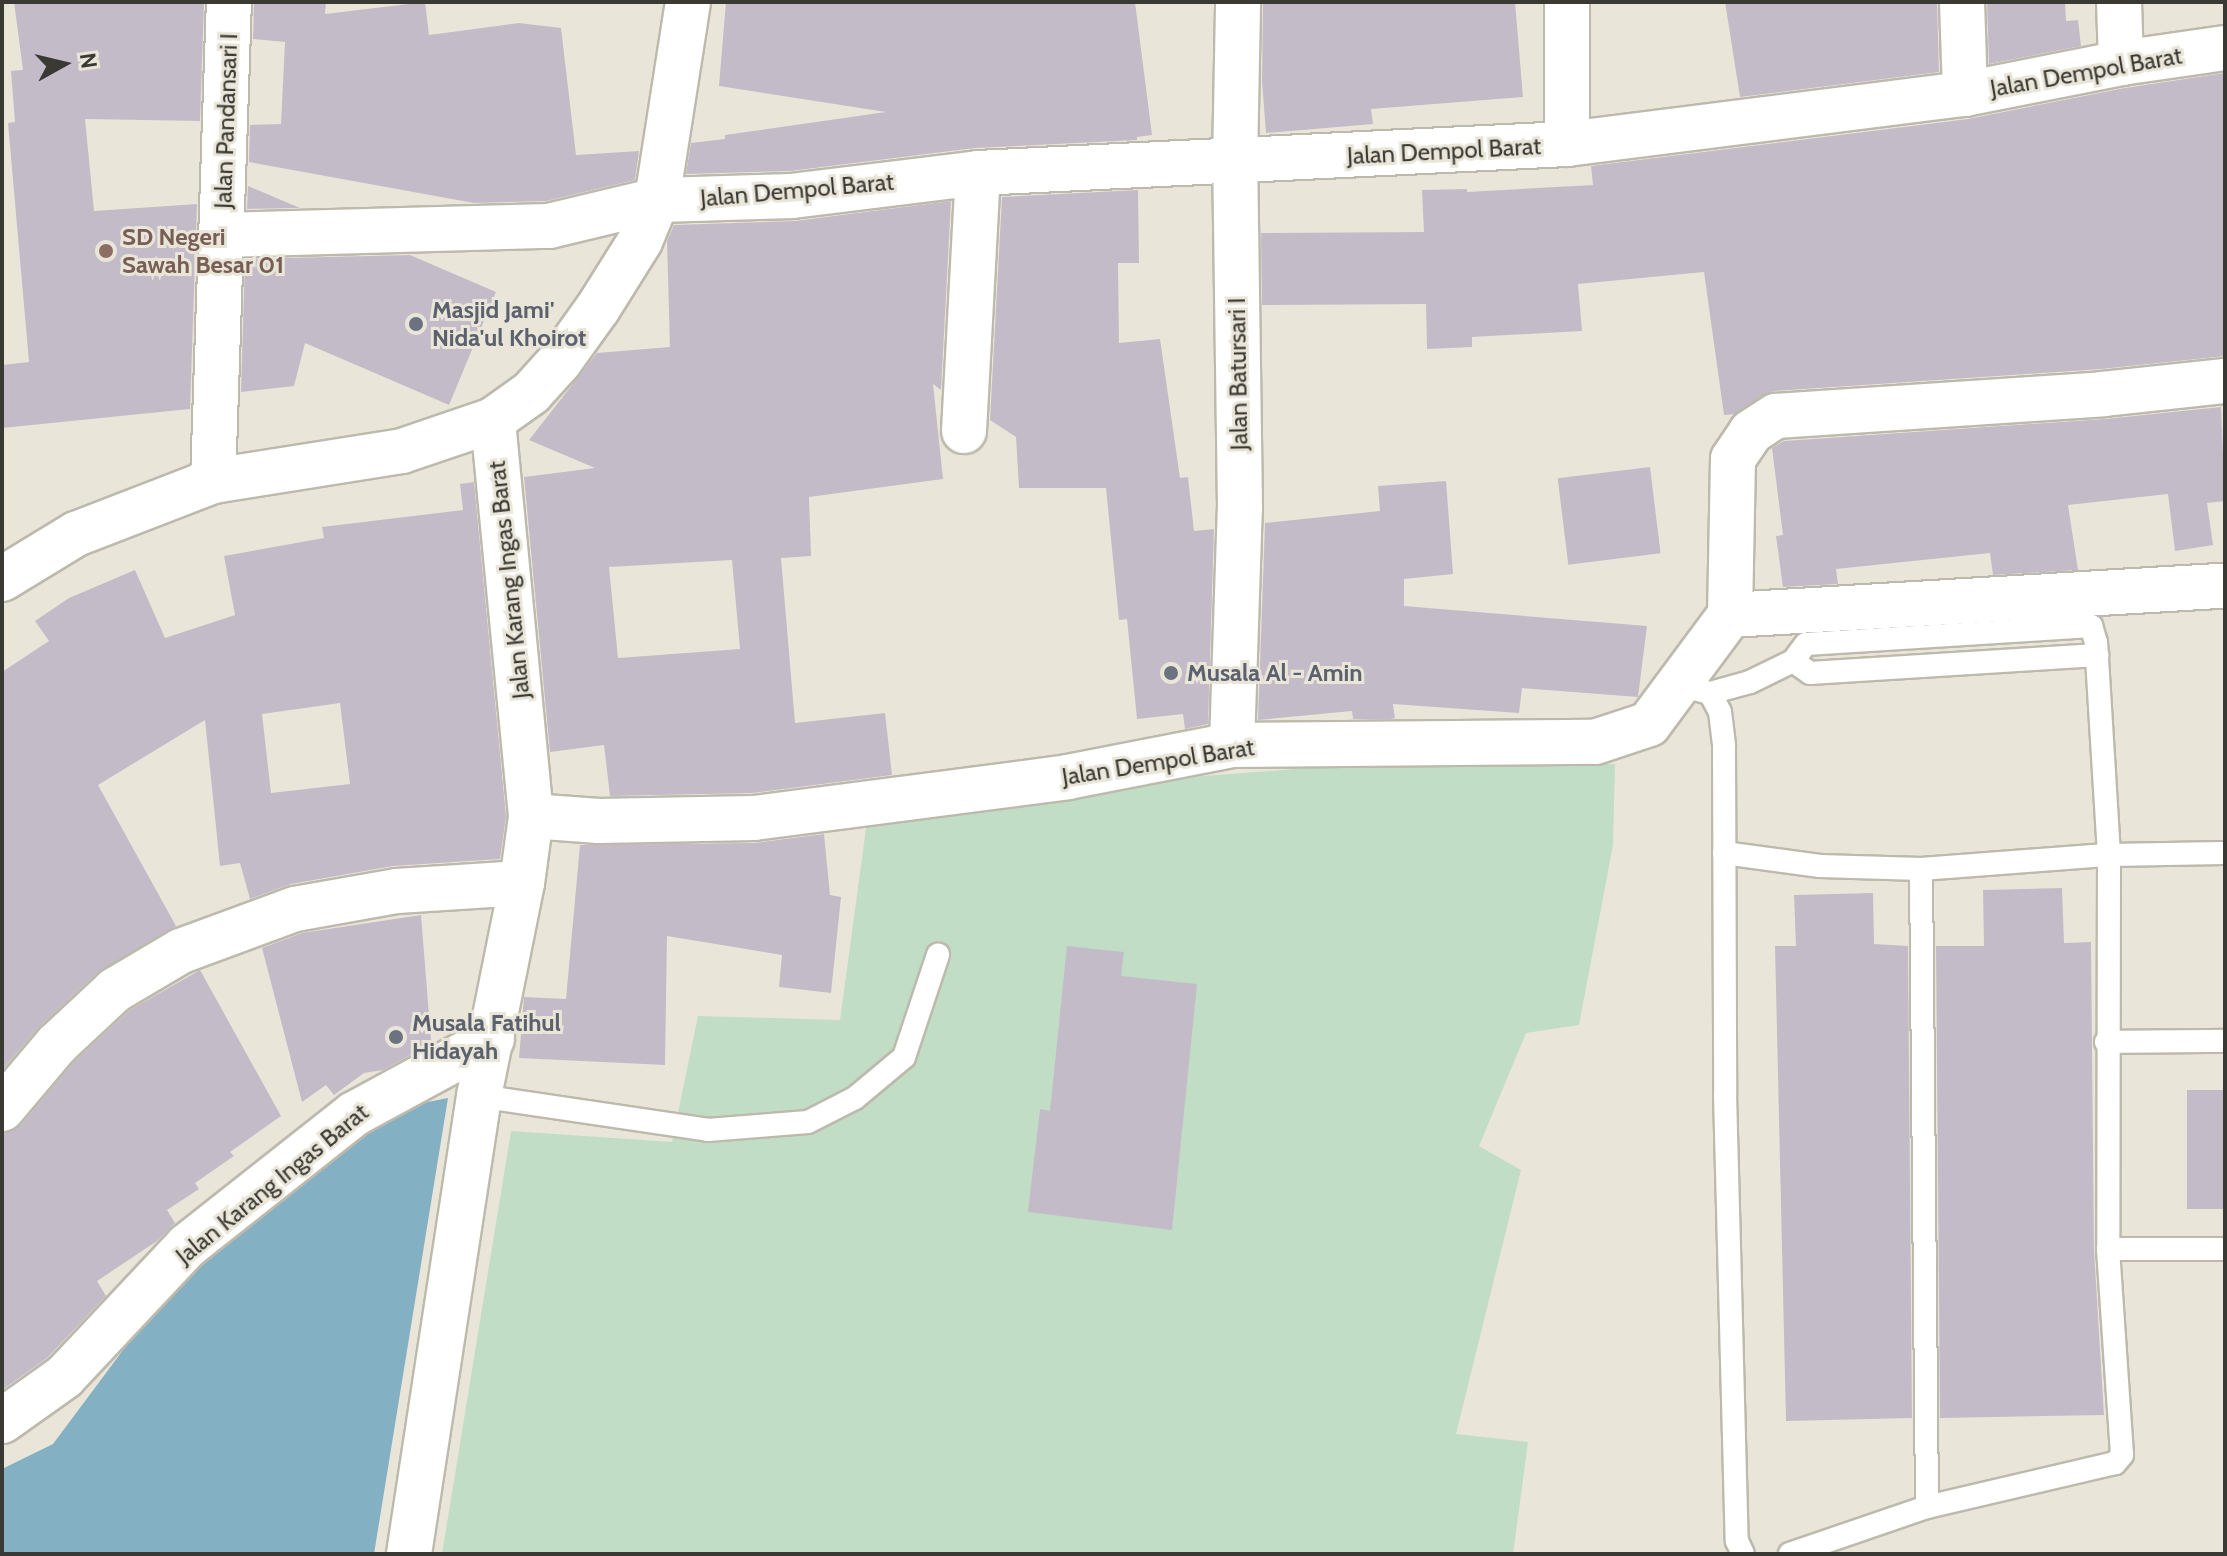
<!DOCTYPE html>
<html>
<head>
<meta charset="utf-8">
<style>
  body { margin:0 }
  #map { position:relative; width:2227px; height:1556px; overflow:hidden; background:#e9e6d9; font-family:Cabin,sans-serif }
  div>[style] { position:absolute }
  .green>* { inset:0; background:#c1ddc5 }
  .water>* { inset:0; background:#84b0c4 }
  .building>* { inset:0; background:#c3bcc8; transform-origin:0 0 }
  .roads { filter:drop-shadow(2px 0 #bdbaad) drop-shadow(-2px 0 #bdbaad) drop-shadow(0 2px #bdbaad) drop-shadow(0 -2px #bdbaad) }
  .service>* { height:22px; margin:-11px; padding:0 11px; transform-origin:11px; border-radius:11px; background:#fff }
  .minor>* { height:44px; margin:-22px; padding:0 22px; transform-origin:22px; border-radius:22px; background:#fff }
  .tertiary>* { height:44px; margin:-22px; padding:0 22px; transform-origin:22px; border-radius:22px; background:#fff }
  .dots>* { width:22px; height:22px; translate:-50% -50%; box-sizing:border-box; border:4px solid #e9e6d9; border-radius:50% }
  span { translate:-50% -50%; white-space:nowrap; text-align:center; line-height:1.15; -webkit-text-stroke:6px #e9e6d9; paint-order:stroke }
  .street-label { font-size:24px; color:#3a3933 }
  .education-label { font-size:24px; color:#785e54; font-weight:700 }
  .left { translate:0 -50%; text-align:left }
  .worship-label { font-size:24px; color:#5b616d; font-weight:700 }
  .frame { position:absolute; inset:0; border:4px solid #3a3933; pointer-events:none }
  .north { position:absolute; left:24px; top:24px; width:80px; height:80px; -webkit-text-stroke:6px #e9e6d9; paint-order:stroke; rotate:82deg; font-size:22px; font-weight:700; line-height:32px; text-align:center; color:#3a3933 }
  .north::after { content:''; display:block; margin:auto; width:28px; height:36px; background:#3a3933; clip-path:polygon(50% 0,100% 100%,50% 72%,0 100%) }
</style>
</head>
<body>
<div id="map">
  <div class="green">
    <i style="clip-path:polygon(1359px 764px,1615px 764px,1613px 845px,1579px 1025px,1526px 1033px,1479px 1146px,1521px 1170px,1456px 1434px,1528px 1442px,1513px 1554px,442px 1554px,511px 1131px,672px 1142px,698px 1016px,840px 1020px,868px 814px,1075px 786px)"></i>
  </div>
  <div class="water">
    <i style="clip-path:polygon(448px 1098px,374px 1554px,2px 1554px,2px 1469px,53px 1444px,197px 1251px,382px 1111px)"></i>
  </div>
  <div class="building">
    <i style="clip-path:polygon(14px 2px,204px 2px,200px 121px,85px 119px,94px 211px,197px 204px,190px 409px,2px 428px,2px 365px,29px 362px,8px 123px,15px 122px,11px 71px,23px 70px)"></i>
    <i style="clip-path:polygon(254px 2px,326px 2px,325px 14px,425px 2px,429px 35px,519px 23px,561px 28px,576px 155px,639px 151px,635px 180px,546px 201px,474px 203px,249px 162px,250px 125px,281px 124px,285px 42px,253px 39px)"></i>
    <i style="clip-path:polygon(726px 2px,1135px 2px,1152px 135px,1137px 137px,1137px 140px,975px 148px,790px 171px,686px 174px,691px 143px,725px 139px,725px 135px,886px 112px,719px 86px)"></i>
    <i style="clip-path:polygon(1263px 2px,1515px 2px,1523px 97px,1371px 109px,1373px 124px,1266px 133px,1262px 81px)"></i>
    <i style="clip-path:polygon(1725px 2px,1937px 2px,1939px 72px,1740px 97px)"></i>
    <i style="clip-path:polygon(1987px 2px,2065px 2px,2066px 21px,2078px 20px,2081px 46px,1989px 64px)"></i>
    <i style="clip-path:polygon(2225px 73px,2225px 356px,2101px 369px,1774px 391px,1735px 414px,1724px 415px,1704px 272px,1578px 284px,1582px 331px,1472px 337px,1472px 347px,1427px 349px,1426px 304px,1262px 305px,1261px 233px,1424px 232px,1422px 190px,1467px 189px,1467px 192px,1593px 185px,1591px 166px,1968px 119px,2125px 88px)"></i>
    <i style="clip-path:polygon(248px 186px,300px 208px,247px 209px)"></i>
    <i style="clip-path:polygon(1138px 190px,1139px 263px,1118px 263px,1119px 343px,1160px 339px,1180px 478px,1188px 477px,1194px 531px,1214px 529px,1208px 724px,1185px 729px,1183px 714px,1137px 719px,1127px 619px,1119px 620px,1106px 488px,1019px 488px,1016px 437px,990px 420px,1002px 197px)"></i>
    <i style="clip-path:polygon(evenodd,951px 201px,941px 390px,933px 384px,943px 479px,809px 497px,811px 556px,781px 558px,795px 723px,885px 713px,892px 775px,752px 793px,610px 796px,604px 745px,550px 752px,524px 477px,595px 468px,529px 440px,597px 353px,670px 347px,667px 241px,674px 225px,795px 221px,951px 201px,732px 560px,740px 649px,618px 658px,609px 567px,732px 560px)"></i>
    <i style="clip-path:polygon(410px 255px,496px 292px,449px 405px,305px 343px,294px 386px,241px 392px,245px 259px)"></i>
    <i style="clip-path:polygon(2221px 407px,2225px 501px,2207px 503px,2213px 545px,2175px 551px,2168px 494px,2068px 505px,2078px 570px,1993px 575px,1990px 553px,1836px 569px,1838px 584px,1783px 587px,1776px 536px,1783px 535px,1772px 448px,1784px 441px,2105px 419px)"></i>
    <i style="left:1650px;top:467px;width:87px;height:93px;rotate:83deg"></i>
    <i style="clip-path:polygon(1446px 481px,1453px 574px,1404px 579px,1404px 606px,1647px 626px,1638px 697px,1522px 688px,1519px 713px,1393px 704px,1395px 718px,1390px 719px,1353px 719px,1352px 711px,1258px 720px,1265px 523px,1380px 511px,1378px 486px)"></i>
    <i style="clip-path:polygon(evenodd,474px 482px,506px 816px,500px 859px,393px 866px,291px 884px,250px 899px,240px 863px,220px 866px,205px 720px,98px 785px,176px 926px,98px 972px,39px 1027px,2px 1070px,2px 672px,49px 641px,35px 621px,69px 598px,135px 570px,165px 638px,235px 615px,224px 556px,324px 538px,322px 527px,463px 510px,460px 484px,474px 482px,340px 703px,350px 784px,271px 793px,262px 714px,340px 703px)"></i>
    <i style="clip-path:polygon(824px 834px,830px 895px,841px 897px,831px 993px,779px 987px,782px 955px,667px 936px,665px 1065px,519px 1058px,524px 997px,566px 999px,580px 845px,754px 843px)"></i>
    <i style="clip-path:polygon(2062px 888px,2064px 943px,2091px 942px,2094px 1250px,2104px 1415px,1940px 1418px,1936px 946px,1984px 946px,1983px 890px)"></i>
    <i style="clip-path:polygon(1873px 893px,1874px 944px,1908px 946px,1912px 1418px,1786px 1421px,1775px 946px,1796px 946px,1794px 895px)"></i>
    <i style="clip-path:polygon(421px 915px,431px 1040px,424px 1041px,425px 1047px,383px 1070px,364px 1073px,334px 1095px,326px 1085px,302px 1102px,262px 948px,302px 933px)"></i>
    <i style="clip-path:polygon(1067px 946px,1124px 952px,1121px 976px,1197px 984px,1172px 1230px,1028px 1212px,1040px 1109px,1050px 1111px)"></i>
    <i style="clip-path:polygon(200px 970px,281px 1116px,230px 1152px,234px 1156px,195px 1183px,199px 1189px,167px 1210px,175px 1223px,157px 1241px,97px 1281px,106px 1296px,47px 1358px,2px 1390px,2px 1133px,21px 1125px,74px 1062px,130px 1010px)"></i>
    <i style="left:2187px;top:1090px;width:38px;height:119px"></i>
  </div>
  <div class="roads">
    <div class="service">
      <i style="left:1793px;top:661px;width:21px;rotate:35deg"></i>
      <i style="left:1810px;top:673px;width:288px;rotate:-3.6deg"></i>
      <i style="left:1680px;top:685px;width:31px;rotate:15deg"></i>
      <i style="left:1710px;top:693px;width:41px;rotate:-15.4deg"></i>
      <i style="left:1750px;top:682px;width:48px;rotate:-26deg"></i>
      <i style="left:1793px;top:661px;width:21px;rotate:-53deg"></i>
      <i style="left:1806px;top:644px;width:286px;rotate:-3.6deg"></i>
      <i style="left:2091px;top:626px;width:17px;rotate:73deg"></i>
      <i style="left:2096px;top:642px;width:213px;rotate:86.5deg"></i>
      <i style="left:2109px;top:855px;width:394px;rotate:90.1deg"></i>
      <i style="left:2108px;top:1249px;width:206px;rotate:86.1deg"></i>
      <i style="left:2122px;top:1455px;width:11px;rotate:131deg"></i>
      <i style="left:2115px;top:1463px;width:193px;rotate:166.8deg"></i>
      <i style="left:1927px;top:1507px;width:145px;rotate:161.1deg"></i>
      <i style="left:1710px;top:693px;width:21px;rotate:62deg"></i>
      <i style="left:1720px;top:712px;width:34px;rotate:83deg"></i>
      <i style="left:1724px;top:746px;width:348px;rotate:89.8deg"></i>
      <i style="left:1725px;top:1094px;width:447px;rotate:88.5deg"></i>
      <i style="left:1737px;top:1541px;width:14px;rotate:65deg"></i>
      <i style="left:1724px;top:853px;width:97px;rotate:7.7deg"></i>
      <i style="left:1820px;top:866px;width:101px;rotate:1.7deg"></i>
      <i style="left:1921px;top:869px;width:189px;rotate:-4.3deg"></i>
      <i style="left:2109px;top:855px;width:116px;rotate:-1deg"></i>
      <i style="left:1921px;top:869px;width:638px;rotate:89.46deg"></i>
      <i style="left:2106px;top:1042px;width:119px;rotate:-0.5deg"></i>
      <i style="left:479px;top:1096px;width:232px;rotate:8.4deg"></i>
      <i style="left:708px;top:1130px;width:100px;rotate:-4.6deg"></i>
      <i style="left:808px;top:1122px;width:53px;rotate:-27.1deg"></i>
      <i style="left:855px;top:1098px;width:64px;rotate:-39.9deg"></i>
      <i style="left:904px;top:1057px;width:108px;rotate:-71.6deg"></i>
      <i style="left:2108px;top:1249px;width:117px"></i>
    </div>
    <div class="minor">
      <i style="left:1567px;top:2px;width:142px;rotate:90deg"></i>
      <i style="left:1962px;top:2px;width:92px;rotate:88.1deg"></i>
      <i style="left:2119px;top:2px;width:61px;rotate:88.1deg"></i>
      <i style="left:222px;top:235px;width:327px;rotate:-1.6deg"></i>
      <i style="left:549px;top:226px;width:111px;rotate:-13.5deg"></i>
      <i style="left:657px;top:200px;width:135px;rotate:-1.7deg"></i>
      <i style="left:792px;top:196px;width:187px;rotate:-7deg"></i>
      <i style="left:978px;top:173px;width:590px;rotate:-2.82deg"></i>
      <i style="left:1567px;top:144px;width:401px;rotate:-7.2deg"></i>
      <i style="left:1965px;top:94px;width:159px;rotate:-11.2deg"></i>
      <i style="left:2121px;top:63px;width:105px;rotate:-8.2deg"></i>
      <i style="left:964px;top:431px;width:258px;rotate:-86.9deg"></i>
      <i style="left:213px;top:481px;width:479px;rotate:-88.1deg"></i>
      <i style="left:1730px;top:615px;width:156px;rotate:-88.9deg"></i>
      <i style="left:1733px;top:459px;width:32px;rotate:-56deg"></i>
      <i style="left:1751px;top:432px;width:30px;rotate:-33deg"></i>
      <i style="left:1776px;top:416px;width:328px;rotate:-3.8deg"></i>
      <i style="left:2103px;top:394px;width:123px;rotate:-6.1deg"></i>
      <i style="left:1232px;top:745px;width:237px;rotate:-88.1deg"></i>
      <i style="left:1240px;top:508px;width:345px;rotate:-90.8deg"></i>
      <i style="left:1235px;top:163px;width:161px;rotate:-88.9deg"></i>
      <i style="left:531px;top:816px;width:68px;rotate:4.2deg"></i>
      <i style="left:599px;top:821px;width:155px;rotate:-1.1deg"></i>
      <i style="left:754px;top:818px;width:317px;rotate:-7.4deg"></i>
      <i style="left:1068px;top:777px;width:167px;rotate:-11deg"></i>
      <i style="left:1232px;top:745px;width:363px;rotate:-0.5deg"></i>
      <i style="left:1595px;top:742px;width:57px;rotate:-18.4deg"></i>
      <i style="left:1649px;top:724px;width:136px;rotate:-53.4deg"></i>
      <i style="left:1730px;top:615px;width:496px;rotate:-3.4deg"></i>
      <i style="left:2px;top:1109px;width:84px;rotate:-49.8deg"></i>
      <i style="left:56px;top:1045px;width:81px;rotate:-43deg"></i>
      <i style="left:115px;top:990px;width:77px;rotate:-30.6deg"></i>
      <i style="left:181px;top:951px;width:121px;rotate:-20.2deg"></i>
      <i style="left:295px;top:909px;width:104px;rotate:-10deg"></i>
      <i style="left:397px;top:891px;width:125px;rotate:-3.7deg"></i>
      <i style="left:2px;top:1421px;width:76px;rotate:-35.4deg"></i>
      <i style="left:64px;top:1377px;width:180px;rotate:-46.8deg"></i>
      <i style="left:187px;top:1246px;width:213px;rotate:-38.3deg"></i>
      <i style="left:354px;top:1114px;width:157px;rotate:-28.5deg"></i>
      <i style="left:409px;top:1554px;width:463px;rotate:-81.3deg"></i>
      <i style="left:479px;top:1096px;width:217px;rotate:-78.6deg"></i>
      <i style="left:522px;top:883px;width:68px;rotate:-82.3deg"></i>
      <i style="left:531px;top:816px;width:398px;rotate:-95.5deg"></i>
    </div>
    <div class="tertiary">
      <i style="left:2px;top:579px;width:87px;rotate:-31.3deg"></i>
      <i style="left:76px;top:534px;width:147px;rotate:-21.1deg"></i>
      <i style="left:213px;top:481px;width:191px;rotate:-9deg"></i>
      <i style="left:402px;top:451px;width:96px;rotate:-18.8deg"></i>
      <i style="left:493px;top:420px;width:47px;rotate:-35.4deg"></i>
      <i style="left:531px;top:393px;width:43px;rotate:-47.8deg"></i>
      <i style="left:560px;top:361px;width:65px;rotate:-54.4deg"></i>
      <i style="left:598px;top:308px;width:79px;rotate:-57.9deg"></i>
      <i style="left:640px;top:241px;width:44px;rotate:-67.5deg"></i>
      <i style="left:657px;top:200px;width:200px;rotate:-81.1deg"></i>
    </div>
  </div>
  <div class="dots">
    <i style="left:106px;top:251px;background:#8d6e63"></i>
    <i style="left:416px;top:324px;background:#6b7280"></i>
    <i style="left:1171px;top:673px;background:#6b7280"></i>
    <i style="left:396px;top:1037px;background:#6b7280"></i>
  </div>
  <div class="street-label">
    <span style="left:2086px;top:72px;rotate:-10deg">Jalan Dempol Barat</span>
    <span style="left:226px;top:121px;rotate:-88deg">Jalan Pandansari I</span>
    <span style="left:1444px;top:151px;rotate:-3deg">Jalan Dempol Barat</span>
    <span style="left:797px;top:190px;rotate:-5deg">Jalan Dempol Barat</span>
    <span style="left:1238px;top:374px;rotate:-91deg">Jalan Batursari I</span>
    <span style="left:509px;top:580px;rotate:-96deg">Jalan Karang Ingas Barat</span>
    <span style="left:1158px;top:762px;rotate:-9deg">Jalan Dempol Barat</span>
    <span style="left:272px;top:1184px;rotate:-39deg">Jalan Karang Ingas Barat</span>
  </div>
  <div class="education-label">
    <span class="left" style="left:122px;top:251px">SD Negeri<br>Sawah Besar 01</span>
  </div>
  <div class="worship-label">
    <span class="left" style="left:432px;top:324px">Masjid Jami'<br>Nida'ul Khoirot</span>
    <span class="left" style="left:1187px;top:673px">Musala Al - Amin</span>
    <span class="left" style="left:412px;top:1037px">Musala Fatihul<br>Hidayah</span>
  </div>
  <div class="frame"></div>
  <div class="north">N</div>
</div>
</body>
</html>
